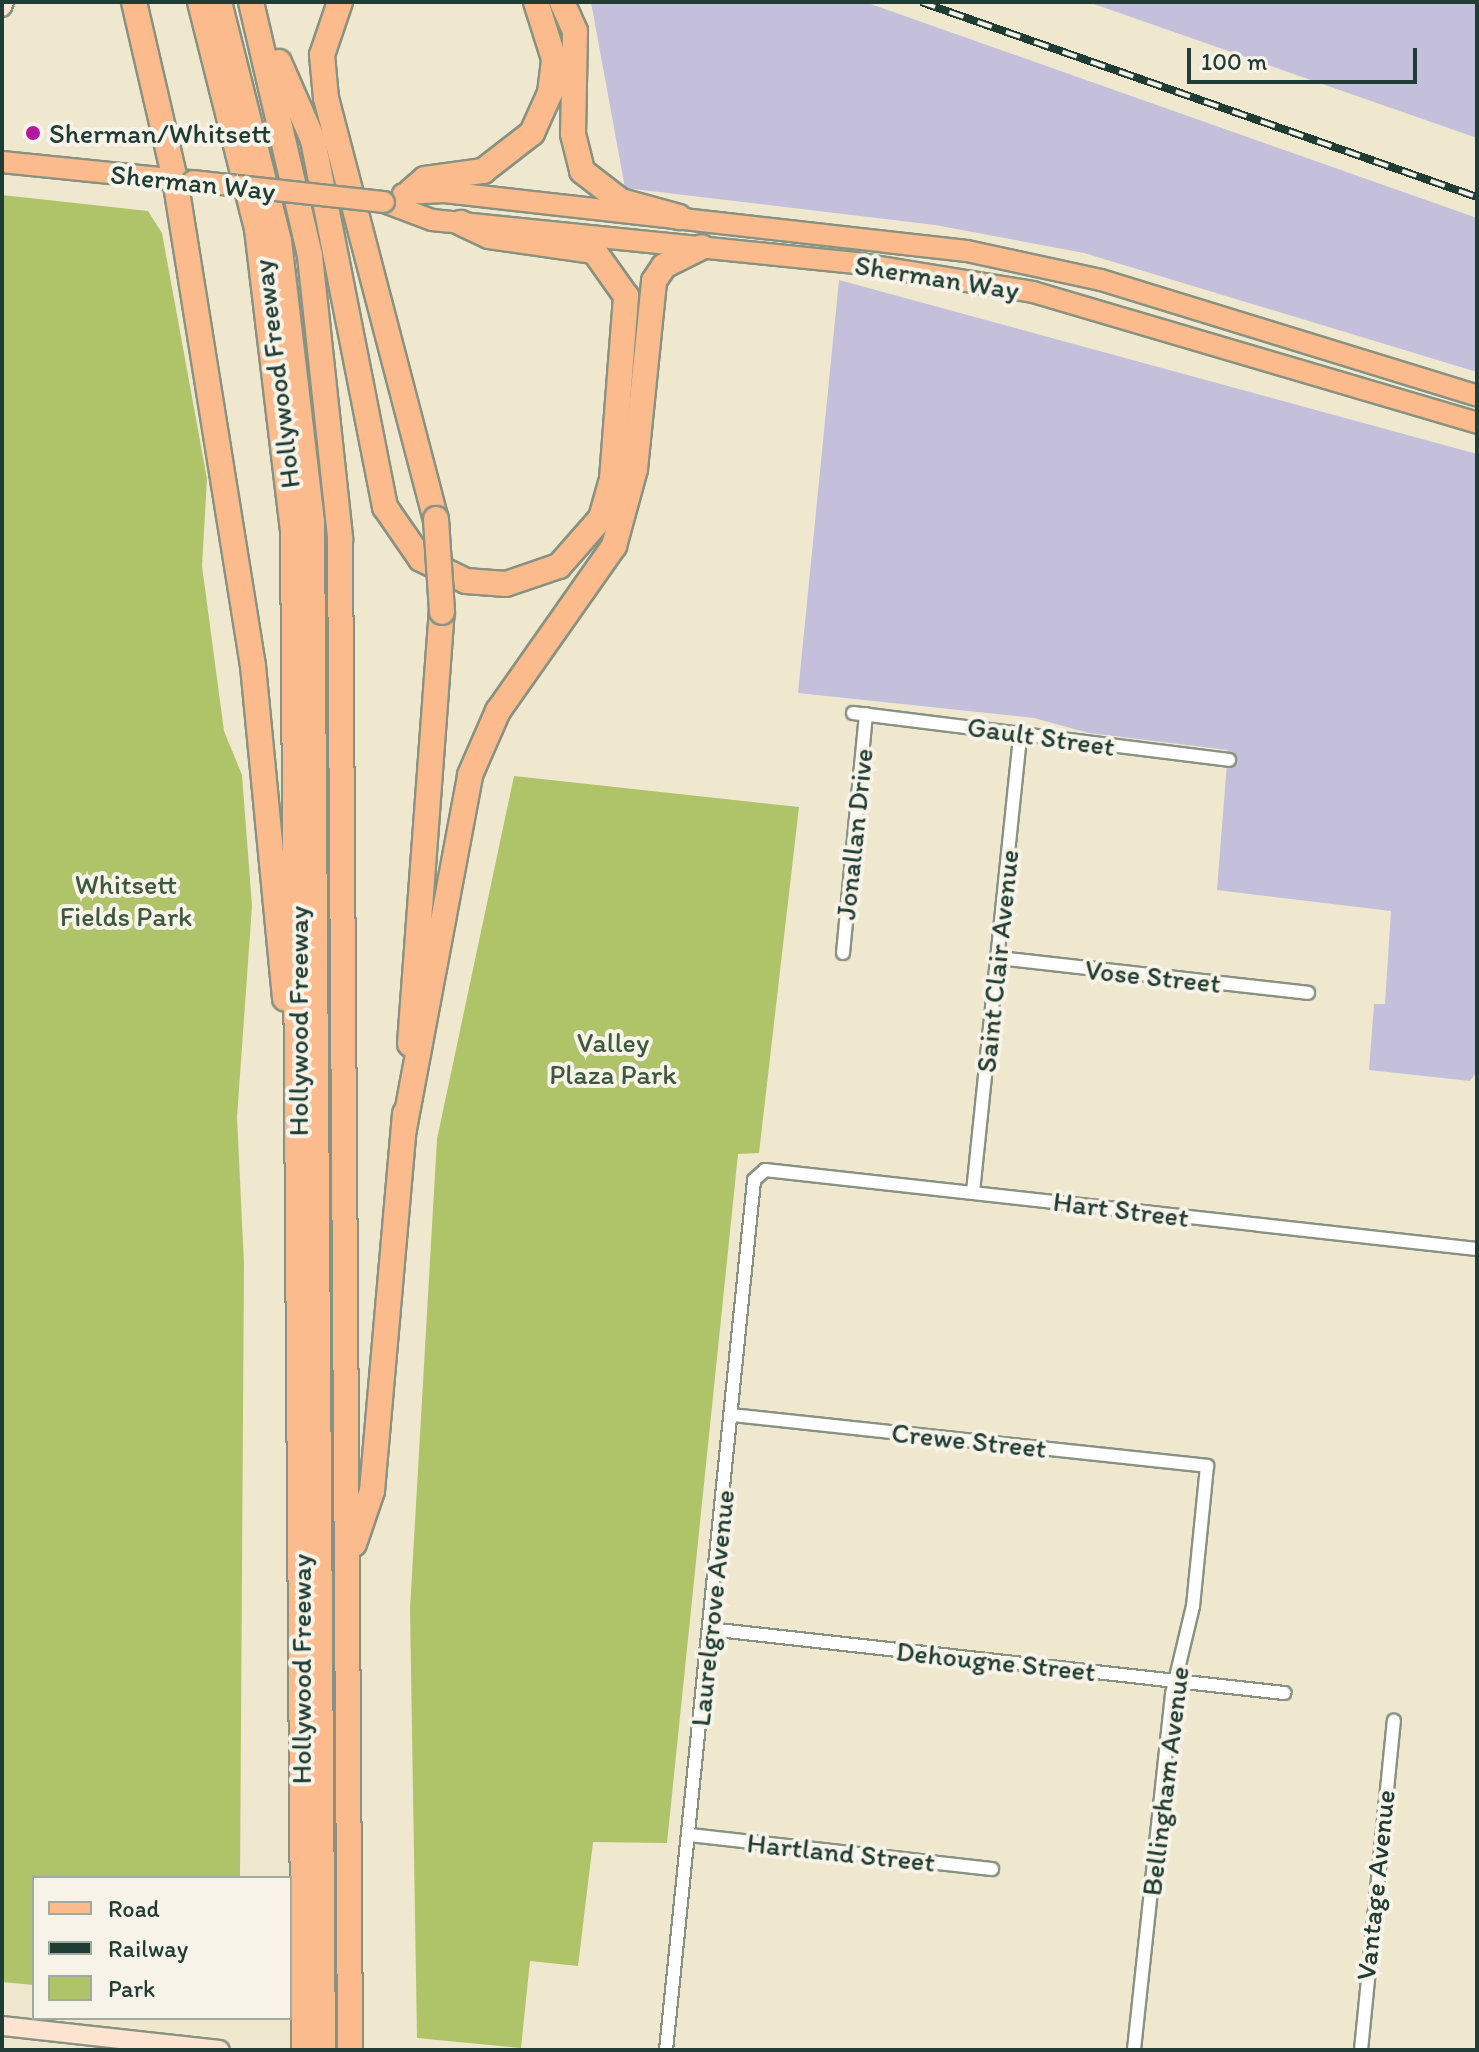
<!DOCTYPE html>
<html>
<head>
<meta charset="utf-8">
<style>
  body { margin:0 }
  #map { position:relative; width:1479px; height:2052px; overflow:hidden; background:#efe8cf; font-family:Itim,sans-serif }
  div>[style] { position:absolute }
  .industrial>* { inset:0; background:#c4c0db }
  .green>* { inset:0; background:#afc368 }
  .roads { filter:drop-shadow(2px 0 #879282) drop-shadow(-2px 0 #879282) drop-shadow(0 2px #879282) drop-shadow(0 -2px #879282) }
  .street>* { height:12px; margin:-6px; padding:0 6px; transform-origin:6px; border-radius:6px; background:#fff }
  .secondary>* { height:18px; margin:-9px; padding:0 9px; transform-origin:9px; border-radius:9px; background:#fde4d1 }
  .primary>* { height:20px; margin:-10px; padding:0 10px; transform-origin:10px; border-radius:10px; background:#fbbb8c }
  .highway>* { height:24px; margin:-12px; padding:0 12px; transform-origin:12px; border-radius:12px; background:#fbbb8c }
  .rail>* { height:8px; margin-top:-4px; transform-origin:0; background:repeating-linear-gradient(90deg,#f7f3e8 0 15px,#1f3d34 0 30px); box-sizing:border-box; border-block:2px solid #1f3d34 }
  .bridges { filter:drop-shadow(2px 0 #879282) drop-shadow(-2px 0 #879282) drop-shadow(0 2px #879282) drop-shadow(0 -2px #879282) }
  .primary-bridge>* { height:20px; margin:-10px; padding:0 10px; transform-origin:10px; border-radius:10px; background:#fbbb8c }
  .highway-bridge>* { height:24px; margin:-12px; padding:0 12px; transform-origin:12px; border-radius:12px; background:#fbbb8c }
  .dots>* { width:22px; height:22px; translate:-50% -50%; box-sizing:border-box; border:4px solid #f7f3e8; border-radius:50% }
  span { translate:-50% -50%; white-space:nowrap; text-align:center; line-height:1.15; -webkit-text-stroke:8px #f7f3e8; paint-order:stroke }
  .poi-label { font-size:28px; color:#1f3d34 }
  .left { translate:0 -50%; text-align:left }
  .street-label { font-size:28px; color:#1f3d34 }
  .park-label { font-size:28px; color:#3c583e }
  .frame { position:absolute; inset:0; border:4px solid #1f3d34; pointer-events:none }
  .legend { position:absolute; left:32px; top:1876px; width:260px; height:144px; box-sizing:border-box; background:#f7f3e8; border:2px solid #a1aaa0; margin:0; padding:10px 14px; list-style:none; font-size:24px; color:#1f3d34 }
  .legend li { display:flex; align-items:center; gap:16px; height:40px }
  .legend b { width:40px; border:2px solid #a1aaa0 }
  .scale { position:absolute; left:1187px; top:48px; width:230px; height:36px; box-sizing:border-box; border:4px solid #1f3d34; border-top:0; padding-left:10px; font-size:24px; line-height:28px; white-space:nowrap; color:#1f3d34; -webkit-text-stroke:6px #f7f3e8; paint-order:stroke }
</style>
</head>
<body>
<div id="map">
  <div class="industrial">
    <i style="clip-path:polygon(591px 2px,865px 2px,1477px 218px,1477px 372px,1084px 253px,935px 225px,625px 188px)"></i>
    <i style="clip-path:polygon(1088px 2px,1477px 2px,1477px 138px)"></i>
    <i style="clip-path:polygon(839px 280px,1477px 454px,1477px 1072px,1470px 1081px,1369px 1070px,1374px 1004px,1385px 1004px,1391px 911px,1217px 890px,1228px 750px,1089px 733px,1034px 718px,798px 693px)"></i>
  </div>
  <div class="green">
    <i style="clip-path:polygon(2px 195px,148px 211px,162px 233px,207px 479px,202px 566px,224px 731px,242px 775px,252px 906px,237px 1117px,244px 1264px,240px 1878px,34px 1878px,34px 1985px,2px 1982px)"></i>
    <i style="clip-path:polygon(514px 776px,799px 807px,759px 1153px,738px 1154px,667px 1843px,593px 1842px,578px 1966px,530px 1961px,521px 2048px,417px 2038px,410px 1609px,437px 1139px)"></i>
  </div>
  <div class="roads">
    <div class="street">
      <i style="left:853px;top:713px;width:379px;rotate:7.1deg"></i>
      <i style="left:843px;top:953px;width:240px;rotate:-84.5deg"></i>
      <i style="left:998px;top:958px;width:312px;rotate:6.4deg"></i>
      <i style="left:973px;top:1192px;width:463px;rotate:-84.1deg"></i>
      <i style="left:732px;top:1415px;width:478px;rotate:6.1deg"></i>
      <i style="left:1207px;top:1466px;width:141px;rotate:95.7deg"></i>
      <i style="left:1193px;top:1606px;width:90px;rotate:103.4deg"></i>
      <i style="left:1172px;top:1694px;width:358px;rotate:96.1deg"></i>
      <i style="left:709px;top:1629px;width:579px;rotate:6.35deg"></i>
      <i style="left:689px;top:1835px;width:305px;rotate:6.4deg"></i>
      <i style="left:666px;top:2050px;width:874px;rotate:-84.22deg"></i>
      <i style="left:754px;top:1180px;width:15px;rotate:-42deg"></i>
      <i style="left:765px;top:1170px;width:716px;rotate:6.33deg"></i>
      <i style="left:1361px;top:2050px;width:331px;rotate:-84.3deg"></i>
    </div>
    <div class="secondary">
      <i style="left:2px;top:7px;width:5px;rotate:-68deg"></i>
      <i style="left:2px;top:2026px;width:219px;rotate:6.3deg"></i>
    </div>
    <div class="primary">
      <i style="left:2px;top:162px;width:188px;rotate:5.8deg"></i>
      <i style="left:403px;top:194px;width:41px;rotate:-2.8deg"></i>
      <i style="left:444px;top:192px;width:526px;rotate:6.44deg"></i>
      <i style="left:967px;top:251px;width:137px;rotate:12.2deg"></i>
      <i style="left:1101px;top:280px;width:393px;rotate:17.1deg"></i>
      <i style="left:384px;top:202px;width:51px;rotate:20.6deg"></i>
      <i style="left:432px;top:220px;width:426px;rotate:5.8deg"></i>
      <i style="left:856px;top:263px;width:179px;rotate:9.3deg"></i>
      <i style="left:1033px;top:292px;width:463px;rotate:16.4deg"></i>
    </div>
    <div class="highway">
      <i style="left:134px;top:2px;width:182px;rotate:77deg"></i>
      <i style="left:175px;top:179px;width:493px;rotate:80.9deg"></i>
      <i style="left:253px;top:666px;width:334px;rotate:84.5deg"></i>
      <i style="left:200px;top:2px;width:234px;rotate:75.9deg"></i>
      <i style="left:257px;top:229px;width:304px;rotate:83.2deg"></i>
      <i style="left:293px;top:531px;width:1519px;rotate:89.59deg"></i>
      <i style="left:219px;top:2px;width:246px;rotate:75.9deg"></i>
      <i style="left:279px;top:241px;width:283px;rotate:83.3deg"></i>
      <i style="left:312px;top:522px;width:1528px;rotate:89.59deg"></i>
      <i style="left:251px;top:2px;width:261px;rotate:76.9deg"></i>
      <i style="left:310px;top:256px;width:285px;rotate:83.9deg"></i>
      <i style="left:340px;top:539px;width:1511px;rotate:89.62deg"></i>
      <i style="left:340px;top:2px;width:56px;rotate:108.8deg"></i>
      <i style="left:322px;top:55px;width:43px;rotate:84.7deg"></i>
      <i style="left:326px;top:98px;width:435px;rotate:75.4deg"></i>
      <i style="left:562px;top:2px;width:32px;rotate:66deg"></i>
      <i style="left:575px;top:31px;width:103px;rotate:91.1deg"></i>
      <i style="left:573px;top:134px;width:38px;rotate:76deg"></i>
      <i style="left:582px;top:171px;width:49px;rotate:37.6deg"></i>
      <i style="left:621px;top:201px;width:60px;rotate:15.4deg"></i>
      <i style="left:279px;top:62px;width:85px;rotate:66.4deg"></i>
      <i style="left:313px;top:140px;width:374px;rotate:78.9deg"></i>
      <i style="left:385px;top:507px;width:63px;rotate:55.3deg"></i>
      <i style="left:421px;top:559px;width:50px;rotate:26.1deg"></i>
      <i style="left:466px;top:581px;width:40px;rotate:4.3deg"></i>
      <i style="left:506px;top:584px;width:56px;rotate:-18.8deg"></i>
      <i style="left:559px;top:566px;width:64px;rotate:-48.8deg"></i>
      <i style="left:601px;top:518px;width:41px;rotate:-74.2deg"></i>
      <i style="left:612px;top:479px;width:184px;rotate:-85.6deg"></i>
      <i style="left:626px;top:296px;width:55px;rotate:-125.4deg"></i>
      <i style="left:594px;top:251px;width:106px;rotate:-171.9deg"></i>
      <i style="left:489px;top:236px;width:31px;rotate:-155deg"></i>
      <i style="left:411px;top:191px;width:18px;rotate:-41deg"></i>
      <i style="left:425px;top:179px;width:59px;rotate:-7.9deg"></i>
      <i style="left:483px;top:171px;width:62px;rotate:-37.8deg"></i>
      <i style="left:532px;top:133px;width:44px;rotate:-65.8deg"></i>
      <i style="left:550px;top:93px;width:34px;rotate:-83deg"></i>
      <i style="left:554px;top:59px;width:60px;rotate:-107.5deg"></i>
      <i style="left:410px;top:1044px;width:433px;rotate:-85.8deg"></i>
      <i style="left:404px;top:1129px;width:360px;rotate:-79.4deg"></i>
      <i style="left:470px;top:775px;width:70px;rotate:-66.4deg"></i>
      <i style="left:498px;top:711px;width:202px;rotate:-54.9deg"></i>
      <i style="left:614px;top:546px;width:80px;rotate:-74.7deg"></i>
      <i style="left:635px;top:469px;width:189px;rotate:-84.2deg"></i>
      <i style="left:654px;top:281px;width:18px;rotate:-56deg"></i>
      <i style="left:664px;top:266px;width:42px;rotate:-26.6deg"></i>
      <i style="left:354px;top:1544px;width:56px;rotate:-71.2deg"></i>
      <i style="left:372px;top:1491px;width:379px;rotate:-85deg"></i>
    </div>
  </div>
  <div class="rail">
    <i style="left:921px;top:2px;width:589px;rotate:19.33deg"></i>
  </div>
  <div class="bridges">
    <div class="primary-bridge">
      <i style="left:193px;top:181px;width:192px;rotate:6.3deg"></i>
    </div>
    <div class="highway-bridge">
      <i style="left:436px;top:519px;width:93px;rotate:86.3deg"></i>
    </div>
  </div>
  <div class="dots">
    <i style="left:33px;top:133px;background:#b5179e"></i>
  </div>
  <div class="poi-label">
    <span class="left" style="left:49px;top:133px">Sherman/Whitsett</span>
  </div>
  <div class="street-label">
    <span style="left:193px;top:182px;rotate:6deg">Sherman Way</span>
    <span style="left:937px;top:277px;rotate:9deg">Sherman Way</span>
    <span style="left:276px;top:374px;rotate:-97deg">Hollywood Freeway</span>
    <span style="left:1041px;top:736px;rotate:8deg">Gault Street</span>
    <span style="left:854px;top:834px;rotate:-84deg">Jonallan Drive</span>
    <span style="left:997px;top:961px;rotate:-84deg">Saint Clair Avenue</span>
    <span style="left:1153px;top:976px;rotate:6deg">Vose Street</span>
    <span style="left:298px;top:1021px;rotate:-90deg">Hollywood Freeway</span>
    <span style="left:1121px;top:1209px;rotate:7deg">Hart Street</span>
    <span style="left:969px;top:1440px;rotate:6deg">Crewe Street</span>
    <span style="left:712px;top:1608px;rotate:-84deg">Laurelgrove Avenue</span>
    <span style="left:996px;top:1661px;rotate:6deg">Dehougne Street</span>
    <span style="left:301px;top:1669px;rotate:-90deg">Hollywood Freeway</span>
    <span style="left:1165px;top:1781px;rotate:-83deg">Bellingham Avenue</span>
    <span style="left:841px;top:1852px;rotate:6deg">Hartland Street</span>
    <span style="left:1375px;top:1885px;rotate:-84deg">Vantage Avenue</span>
  </div>
  <div class="park-label">
    <span style="left:126px;top:900px">Whitsett<br>Fields Park</span>
    <span style="left:613px;top:1058px">Valley<br>Plaza Park</span>
  </div>
  <div class="frame"></div>
  <ul class="legend">
  <li><b style="height:10px;background:#fbbb8c"></b>Road</li>
  <li><b style="height:10px;background:#1f3d34"></b>Railway</li>
  <li><b style="height:22px;background:#afc368"></b>Park</li>
  </ul>
  <div class="scale">100 m</div>
</div>
</body>
</html>
